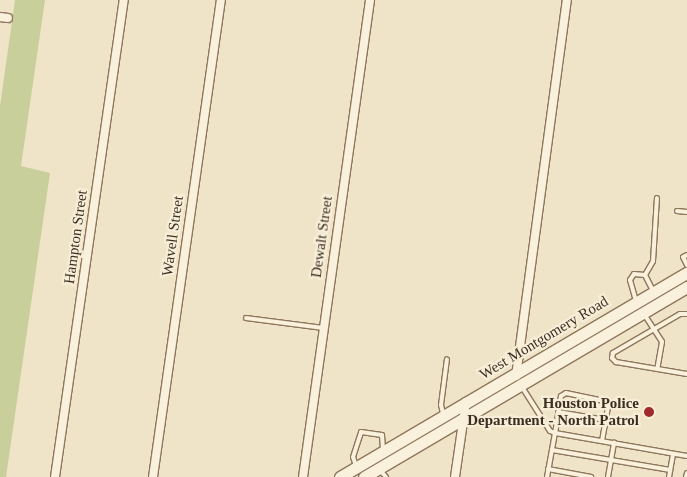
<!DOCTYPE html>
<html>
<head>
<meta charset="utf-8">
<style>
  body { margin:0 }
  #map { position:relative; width:687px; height:477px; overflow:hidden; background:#f0e4c8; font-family:Georgia,serif }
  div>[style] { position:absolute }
  .green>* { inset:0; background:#c9cf9b }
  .roads { filter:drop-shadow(1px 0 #8d765c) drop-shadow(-1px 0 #8d765c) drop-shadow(0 1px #8d765c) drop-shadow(0 -1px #8d765c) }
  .lane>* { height:4px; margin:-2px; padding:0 2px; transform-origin:2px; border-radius:2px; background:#faf1dc }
  .street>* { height:8px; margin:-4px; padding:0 4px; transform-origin:4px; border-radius:4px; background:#faf1dc }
  .secondary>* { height:11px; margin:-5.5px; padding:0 5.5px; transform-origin:5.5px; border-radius:5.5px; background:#faf1dc }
  .dots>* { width:14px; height:14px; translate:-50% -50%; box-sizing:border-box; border:2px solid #f7eed8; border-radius:50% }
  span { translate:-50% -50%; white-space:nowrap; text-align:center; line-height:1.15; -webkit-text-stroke:4.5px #f7eed8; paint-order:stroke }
  .street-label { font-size:15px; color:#3d2e20 }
  .poi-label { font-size:15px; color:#3d2e20; font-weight:700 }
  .right { translate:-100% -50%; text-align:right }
</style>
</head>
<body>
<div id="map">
  <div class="green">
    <i style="clip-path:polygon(15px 0,45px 0,21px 166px,50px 173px,6px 477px,0 477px,0 106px)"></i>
  </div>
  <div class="roads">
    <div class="lane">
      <i style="left:677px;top:211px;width:10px;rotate:6deg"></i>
      <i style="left:687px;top:255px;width:4px;rotate:153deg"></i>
      <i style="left:683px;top:257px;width:9px;rotate:63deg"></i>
      <i style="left:645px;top:275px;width:16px;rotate:-60deg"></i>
      <i style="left:653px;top:261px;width:63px;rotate:-86.4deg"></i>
      <i style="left:636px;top:301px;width:22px;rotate:-106deg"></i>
      <i style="left:630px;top:280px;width:7px;rotate:-56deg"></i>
      <i style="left:634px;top:274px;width:11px;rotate:5deg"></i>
      <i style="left:645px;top:275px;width:18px;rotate:63deg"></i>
      <i style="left:644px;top:314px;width:33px;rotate:57deg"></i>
      <i style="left:662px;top:342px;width:27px;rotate:100deg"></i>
      <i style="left:687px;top:314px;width:7px;rotate:180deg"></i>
      <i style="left:680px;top:314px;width:78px;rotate:149.8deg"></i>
      <i style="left:613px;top:353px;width:5px;rotate:101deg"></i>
      <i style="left:612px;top:358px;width:6px;rotate:45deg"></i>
      <i style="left:616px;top:362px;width:72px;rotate:9.6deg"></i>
      <i style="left:246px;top:318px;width:78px;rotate:7.4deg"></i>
      <i style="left:522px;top:387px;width:52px;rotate:57.5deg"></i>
      <i style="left:550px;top:431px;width:5px;rotate:22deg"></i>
      <i style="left:555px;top:433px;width:45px;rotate:100.3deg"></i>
      <i style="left:558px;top:412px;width:48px;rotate:9.7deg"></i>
      <i style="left:443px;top:413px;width:8px;rotate:-104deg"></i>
      <i style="left:441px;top:405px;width:46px;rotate:-82.6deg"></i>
      <i style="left:602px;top:441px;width:40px;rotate:-80deg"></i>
      <i style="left:609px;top:402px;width:44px;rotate:-168.2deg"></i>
      <i style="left:566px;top:393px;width:6px;rotate:149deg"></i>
      <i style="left:561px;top:396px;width:37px;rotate:99deg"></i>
      <i style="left:555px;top:433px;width:134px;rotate:9.9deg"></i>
      <i style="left:552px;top:450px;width:120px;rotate:9.6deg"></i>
      <i style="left:356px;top:466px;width:9px;rotate:-108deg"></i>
      <i style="left:353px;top:457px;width:26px;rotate:-72deg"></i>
      <i style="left:361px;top:432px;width:21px;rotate:8deg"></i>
      <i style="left:382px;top:435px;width:14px;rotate:86deg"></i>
      <i style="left:379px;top:469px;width:11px;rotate:49deg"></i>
      <i style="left:548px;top:469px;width:44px;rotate:10.5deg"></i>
      <i style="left:608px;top:477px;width:35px;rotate:-80deg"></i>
      <i style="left:669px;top:477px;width:23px;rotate:-80deg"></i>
      <i style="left:686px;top:477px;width:4px;rotate:-76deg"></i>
    </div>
    <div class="street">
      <i style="left:0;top:17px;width:8px;rotate:7deg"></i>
      <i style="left:516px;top:376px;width:379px;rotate:-82.3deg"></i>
      <i style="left:55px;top:477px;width:482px;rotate:-81.8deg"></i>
      <i style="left:153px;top:477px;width:482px;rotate:-81.9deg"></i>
      <i style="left:303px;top:477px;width:482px;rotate:-82deg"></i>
      <i style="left:455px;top:477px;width:76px;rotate:-81.7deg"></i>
    </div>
    <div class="secondary">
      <i style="left:340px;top:477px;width:403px;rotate:-30.5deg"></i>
      <i style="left:364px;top:477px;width:375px;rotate:-30.5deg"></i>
    </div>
  </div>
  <div class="dots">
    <i style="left:649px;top:412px;background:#9e2a2b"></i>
  </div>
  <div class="street-label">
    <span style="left:173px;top:236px;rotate:-82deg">Wavell Street</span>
    <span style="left:76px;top:237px;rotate:-82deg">Hampton Street</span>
    <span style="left:322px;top:237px;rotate:-82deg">Dewalt Street</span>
    <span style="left:544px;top:338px;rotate:-31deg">West Montgomery Road</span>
  </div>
  <div class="poi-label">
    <span class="right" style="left:639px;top:412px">Houston Police<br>Department - North Patrol</span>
  </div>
</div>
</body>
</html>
